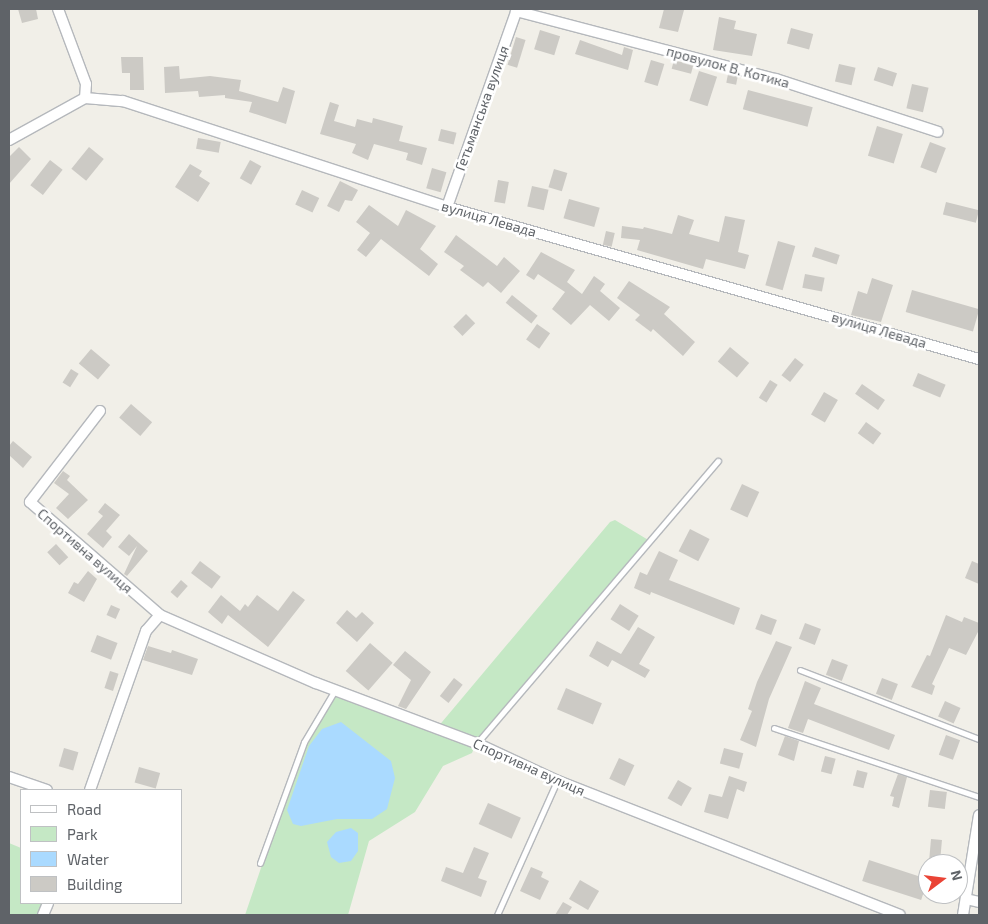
<!DOCTYPE html>
<html>
<head>
<meta charset="utf-8">
<style>
  body { margin:0 }
  #map { position:relative; width:988px; height:924px; overflow:hidden; background:#f1efe8; font-family:"Exo 2",sans-serif }
  div>[style] { position:absolute }
  .green>* { inset:0; background:#c5e8c5 }
  .water>* { inset:0; background:#aadaff }
  .building>* { inset:0; background:#cccac5; transform-origin:0 0 }
  .roads { filter:drop-shadow(1px 0 #b5b8bc) drop-shadow(-1px 0 #b5b8bc) drop-shadow(0 1px #b5b8bc) drop-shadow(0 -1px #b5b8bc) }
  .lane>* { height:5px; margin:-2.5px; padding:0 2.5px; transform-origin:2.5px; border-radius:2.5px; background:#fff }
  .street>* { height:10px; margin:-5px; padding:0 5px; transform-origin:5px; border-radius:5px; background:#fff }
  span { translate:-50% -50%; white-space:nowrap; text-align:center; line-height:1.15; -webkit-text-stroke:5px #fff; paint-order:stroke }
  .street-label { font-size:14px; color:#5f6368 }
  .frame { position:absolute; inset:0; border:10px solid #5f6368; pointer-events:none }
  .legend { position:absolute; left:20px; top:789px; width:162px; height:115px; box-sizing:border-box; background:#fff; border:1px solid #bfc1c3; margin:0; padding:6px 9px; list-style:none; font-size:15px; color:#5f6368 }
  .legend li { display:flex; align-items:center; gap:10px; height:25px }
  .legend b { width:25px; border:1px solid #bfc1c3 }
  .north { position:absolute; left:918px; top:854px; width:50px; height:50px; box-sizing:border-box; background:#fff; border:1px solid #bfc1c3; border-radius:50%; rotate:75deg; font-size:14px; font-weight:700; line-height:20px; text-align:center; color:#5f6368 }
  .north::after { content:''; display:block; margin:auto; width:18px; height:22px; background:#ea4335; clip-path:polygon(50% 0,100% 100%,50% 72%,0 100%) }
</style>
</head>
<body>
<div id="map">
  <div class="green">
    <i style="clip-path:polygon(615px 520px,650px 541px,476px 743px,472px 753px,443px 766px,415px 812px,369px 841px,348px 915px,245px 915px,304px 742px,335px 690px,437px 728px,610px 522px)"></i>
    <i style="clip-path:polygon(9px 843px,21px 848px,21px 903px,48px 903px,43px 915px,9px 915px)"></i>
  </div>
  <div class="water">
    <i style="clip-path:polygon(341px 722px,391px 761px,395px 778px,387px 809px,372px 819px,337px 819px,301px 826px,293px 824px,287px 810px,309px 746px,322px 729px)"></i>
    <i style="clip-path:polygon(351px 828px,358px 833px,358px 851px,351px 861px,339px 863px,331px 857px,327px 842px,336px 832px)"></i>
  </div>
  <div class="building">
    <i style="clip-path:polygon(18px 9px,36px 9px,38px 19px,22px 23px)"></i>
    <i style="clip-path:polygon(664px 9px,684px 10px,678px 32px,659px 28px)"></i>
    <i style="clip-path:polygon(719px 17px,736px 21px,734px 29px,757px 34px,752px 56px,713px 50px)"></i>
    <i style="left:791px;top:28px;width:23px;height:16px;rotate:15deg"></i>
    <i style="left:540px;top:30px;width:21px;height:20px;rotate:17deg"></i>
    <i style="left:516px;top:37px;width:10px;height:29px;rotate:17deg"></i>
    <i style="clip-path:polygon(580px 40px,622px 55px,624px 47px,633px 50px,628px 70px,575px 54px)"></i>
    <i style="clip-path:polygon(121px 57px,143px 57px,144px 90px,130px 90px,130px 73px,122px 73px)"></i>
    <i style="left:651px;top:60px;width:14px;height:23px;rotate:17deg"></i>
    <i style="left:674px;top:60px;width:20px;height:9px;rotate:15deg"></i>
    <i style="left:839px;top:64px;width:17px;height:18px;rotate:13deg"></i>
    <i style="clip-path:polygon(179px 66px,180px 79px,210px 76px,241px 80px,239px 91px,278px 102px,283px 87px,295px 91px,286px 124px,249px 112px,252px 102px,225px 98px,225px 95px,199px 97px,198px 91px,165px 93px,164px 67px)"></i>
    <i style="left:878px;top:67px;width:20px;height:14px;rotate:18deg"></i>
    <i style="left:699px;top:71px;width:19px;height:31px;rotate:18deg"></i>
    <i style="left:728px;top:74px;width:10px;height:9px;rotate:11deg"></i>
    <i style="left:912px;top:84px;width:17px;height:25px;rotate:13deg"></i>
    <i style="left:748px;top:90px;width:67px;height:20px;rotate:15deg"></i>
    <i style="clip-path:polygon(330px 102px,339px 105px,334px 121px,355px 127px,357px 119px,372px 123px,373px 118px,403px 126px,399px 141px,427px 148px,422px 165px,406px 160px,408px 153px,374px 144px,368px 160px,352px 153px,356px 144px,320px 134px)"></i>
    <i style="left:877px;top:126px;width:27px;height:31px;rotate:17deg"></i>
    <i style="left:441px;top:129px;width:16px;height:12px;rotate:14deg"></i>
    <i style="left:198px;top:138px;width:23px;height:11px;rotate:10deg"></i>
    <i style="left:930px;top:142px;width:17px;height:27px;rotate:21deg"></i>
    <i style="clip-path:polygon(19px 147px,31px 159px,9px 184px,9px 157px)"></i>
    <i style="left:89px;top:147px;width:19px;height:28px;rotate:39deg"></i>
    <i style="left:50px;top:160px;width:16px;height:32px;rotate:38deg"></i>
    <i style="left:250px;top:160px;width:13px;height:21px;rotate:29deg"></i>
    <i style="clip-path:polygon(190px 164px,202px 171px,199px 176px,210px 183px,198px 202px,175px 187px)"></i>
    <i style="left:432px;top:168px;width:15px;height:21px;rotate:16deg"></i>
    <i style="left:554px;top:169px;width:14px;height:19px;rotate:17deg"></i>
    <i style="left:498px;top:180px;width:11px;height:22px;rotate:10deg"></i>
    <i style="clip-path:polygon(340px 181px,358px 190px,352px 201px,345px 200px,339px 212px,327px 206px)"></i>
    <i style="left:532px;top:186px;width:17px;height:21px;rotate:13deg"></i>
    <i style="left:302px;top:190px;width:19px;height:16px;rotate:25deg"></i>
    <i style="left:569px;top:199px;width:32px;height:20px;rotate:16deg"></i>
    <i style="left:946px;top:202px;width:34px;height:13px;rotate:14deg"></i>
    <i style="clip-path:polygon(369px 205px,398px 226px,406px 210px,436px 226px,420px 249px,438px 264px,429px 276px,381px 239px,366px 257px,357px 250px,370px 233px,356px 222px)"></i>
    <i style="clip-path:polygon(678px 215px,694px 220px,689px 234px,719px 242px,725px 216px,745px 220px,738px 252px,749px 255px,745px 269px,706px 259px,703px 269px,637px 250px,640px 240px,621px 238px,622px 226px,643px 229px,644px 227px,672px 234px)"></i>
    <i style="left:606px;top:231px;width:9px;height:14px;rotate:13deg"></i>
    <i style="clip-path:polygon(456px 235px,497px 266px,504px 257px,520px 271px,501px 293px,488px 282px,483px 287px,460px 270px,464px 266px,444px 252px)"></i>
    <i style="left:778px;top:241px;width:18px;height:46px;rotate:16deg"></i>
    <i style="left:815px;top:247px;width:26px;height:10px;rotate:18deg"></i>
    <i style="clip-path:polygon(541px 252px,575px 270px,567px 282px,582px 294px,594px 276px,605px 284px,600px 291px,620px 308px,609px 321px,590px 305px,571px 325px,552px 309px,565px 292px,538px 274px,534px 280px,526px 275px)"></i>
    <i style="left:805px;top:274px;width:20px;height:14px;rotate:11deg"></i>
    <i style="clip-path:polygon(872px 278px,893px 285px,881px 322px,851px 315px,858px 291px,867px 294px)"></i>
    <i style="clip-path:polygon(629px 281px,670px 307px,664px 314px,695px 342px,683px 356px,653px 329px,651px 332px,635px 320px,640px 315px,617px 298px)"></i>
    <i style="left:912px;top:290px;width:70px;height:23px;rotate:16deg"></i>
    <i style="left:512px;top:295px;width:33px;height:10px;rotate:39deg"></i>
    <i style="left:466px;top:314px;width:13px;height:18px;rotate:45deg"></i>
    <i style="left:537px;top:324px;width:16px;height:19px;rotate:35deg"></i>
    <i style="left:730px;top:347px;width:25px;height:19px;rotate:40deg"></i>
    <i style="left:91px;top:349px;width:25px;height:19px;rotate:40deg"></i>
    <i style="left:795px;top:358px;width:11px;height:22px;rotate:38deg"></i>
    <i style="left:71px;top:369px;width:9px;height:16px;rotate:32deg"></i>
    <i style="left:918px;top:373px;width:30px;height:14px;rotate:23deg"></i>
    <i style="left:770px;top:380px;width:9px;height:21px;rotate:32deg"></i>
    <i style="left:862px;top:384px;width:28px;height:12px;rotate:35deg"></i>
    <i style="left:824px;top:392px;width:16px;height:26px;rotate:30deg"></i>
    <i style="left:131px;top:404px;width:28px;height:18px;rotate:41deg"></i>
    <i style="left:866px;top:422px;width:19px;height:14px;rotate:36deg"></i>
    <i style="clip-path:polygon(13px 441px,32px 457px,23px 468px,9px 455px,9px 446px)"></i>
    <i style="clip-path:polygon(63px 471px,70px 476px,67px 480px,88px 500px,68px 519px,56px 508px,69px 494px,54px 483px)"></i>
    <i style="left:742px;top:484px;width:19px;height:28px;rotate:25deg"></i>
    <i style="clip-path:polygon(105px 503px,120px 515px,106px 531px,112px 537px,103px 548px,87px 534px,103px 516px,98px 512px)"></i>
    <i style="left:690px;top:529px;width:22px;height:25px;rotate:27deg"></i>
    <i style="clip-path:polygon(129px 534px,148px 551px,127px 576px,124px 574px,137px 546px,129px 556px,118px 547px)"></i>
    <i style="left:56px;top:544px;width:18px;height:12px;rotate:47deg"></i>
    <i style="clip-path:polygon(659px 551px,678px 560px,669px 580px,740px 608px,734px 625px,651px 592px,650px 595px,634px 588px,640px 572px,647px 575px)"></i>
    <i style="left:200px;top:561px;width:26px;height:15px;rotate:37deg"></i>
    <i style="clip-path:polygon(972px 561px,979px 564px,979px 584px,965px 578px)"></i>
    <i style="clip-path:polygon(88px 571px,97px 579px,84px 602px,68px 593px,74px 582px,78px 584px)"></i>
    <i style="left:181px;top:580px;width:9px;height:16px;rotate:41deg"></i>
    <i style="clip-path:polygon(293px 591px,305px 600px,268px 647px,228px 615px,222px 624px,208px 612px,221px 595px,240px 611px,245px 604px,248px 607px,257px 595px,278px 611px)"></i>
    <i style="left:620px;top:604px;width:22px;height:18px;rotate:32deg"></i>
    <i style="left:111px;top:605px;width:10px;height:11px;rotate:24deg"></i>
    <i style="clip-path:polygon(347px 610px,356px 618px,362px 612px,374px 623px,357px 642px,336px 623px)"></i>
    <i style="left:761px;top:614px;width:17px;height:16px;rotate:21deg"></i>
    <i style="clip-path:polygon(946px 615px,962px 622px,964px 617px,979px 623px,979px 630px,966px 655px,949px 648px,932px 684px,935px 686px,932px 695px,911px 687px,927px 655px,930px 656px)"></i>
    <i style="left:805px;top:623px;width:17px;height:17px;rotate:21deg"></i>
    <i style="clip-path:polygon(638px 627px,655px 637px,639px 664px,650px 670px,645px 678px,612px 660px,608px 667px,589px 656px,597px 641px,621px 654px)"></i>
    <i style="left:97px;top:635px;width:22px;height:18px;rotate:21deg"></i>
    <i style="clip-path:polygon(776px 641px,792px 647px,769px 699px,756px 747px,740px 740px,752px 711px,748px 709px,757px 682px)"></i>
    <i style="left:370px;top:643px;width:30px;height:37px;rotate:41deg"></i>
    <i style="clip-path:polygon(148px 646px,171px 653px,172px 650px,198px 659px,192px 675px,143px 660px)"></i>
    <i style="clip-path:polygon(405px 651px,431px 672px,406px 709px,398px 706px,411px 680px,393px 665px)"></i>
    <i style="left:832px;top:659px;width:17px;height:17px;rotate:21deg"></i>
    <i style="left:110px;top:671px;width:9px;height:18px;rotate:18deg"></i>
    <i style="left:454px;top:678px;width:11px;height:23px;rotate:38deg"></i>
    <i style="left:882px;top:678px;width:17px;height:17px;rotate:21deg"></i>
    <i style="clip-path:polygon(805px 681px,821px 688px,814px 704px,895px 735px,889px 750px,808px 719px,803px 733px,788px 728px)"></i>
    <i style="left:566px;top:688px;width:39px;height:23px;rotate:23deg"></i>
    <i style="left:945px;top:701px;width:17px;height:17px;rotate:24deg"></i>
    <i style="left:946px;top:735px;width:15px;height:21px;rotate:20deg"></i>
    <i style="clip-path:polygon(785px 736px,799px 741px,794px 761px,778px 755px)"></i>
    <i style="left:64px;top:748px;width:15px;height:19px;rotate:16deg"></i>
    <i style="left:724px;top:748px;width:20px;height:16px;rotate:15deg"></i>
    <i style="left:825px;top:756px;width:11px;height:16px;rotate:15deg"></i>
    <i style="left:619px;top:758px;width:17px;height:23px;rotate:25deg"></i>
    <i style="left:139px;top:767px;width:22px;height:16px;rotate:16deg"></i>
    <i style="left:857px;top:770px;width:11px;height:16px;rotate:15deg"></i>
    <i style="clip-path:polygon(898px 774px,907px 777px,899px 808px,892px 806px,894px 797px,890px 796px)"></i>
    <i style="clip-path:polygon(729px 776px,747px 782px,744px 792px,737px 789px,728px 819px,704px 812px,709px 794px,722px 797px)"></i>
    <i style="left:678px;top:780px;width:16px;height:21px;rotate:30deg"></i>
    <i style="left:930px;top:790px;width:17px;height:17px;rotate:7deg"></i>
    <i style="left:488px;top:803px;width:36px;height:23px;rotate:24deg"></i>
    <i style="left:931px;top:839px;width:11px;height:23px;rotate:5deg"></i>
    <i style="clip-path:polygon(474px 847px,489px 853px,478px 878px,487px 881px,481px 897px,441px 881px,446px 867px,463px 873px)"></i>
    <i style="left:869px;top:860px;width:62px;height:22px;rotate:18deg"></i>
    <i style="clip-path:polygon(531px 867px,543px 872px,541px 877px,549px 881px,540px 900px,520px 891px)"></i>
    <i style="left:580px;top:880px;width:22px;height:22px;rotate:30deg"></i>
    <i style="clip-path:polygon(563px 902px,572px 907px,567px 915px,555px 915px)"></i>
  </div>
  <div class="roads">
    <div class="lane">
      <i style="left:800px;top:670px;width:192px;rotate:21.1deg"></i>
      <i style="left:774px;top:728px;width:216px;rotate:18.6deg"></i>
      <i style="left:477px;top:743px;width:371px;rotate:-49.5deg"></i>
      <i style="left:260px;top:863px;width:129px;rotate:-70deg"></i>
      <i style="left:304px;top:742px;width:61px;rotate:-59.2deg"></i>
      <i style="left:497px;top:915px;width:147px;rotate:-65.9deg"></i>
    </div>
    <div class="street">
      <i style="left:58px;top:9px;width:80px;rotate:69.5deg"></i>
      <i style="left:86px;top:84px;width:14px;rotate:94deg"></i>
      <i style="left:516px;top:11px;width:269px;rotate:14.7deg"></i>
      <i style="left:776px;top:79px;width:170px;rotate:18.1deg"></i>
      <i style="left:9px;top:140px;width:87px;rotate:-28.9deg"></i>
      <i style="left:85px;top:98px;width:38px;rotate:5deg"></i>
      <i style="left:123px;top:101px;width:341px;rotate:18.1deg"></i>
      <i style="left:447px;top:207px;width:553px;rotate:15.95deg"></i>
      <i style="left:447px;top:207px;width:210px;rotate:-70.5deg"></i>
      <i style="left:100px;top:411px;width:115px;rotate:127.6deg"></i>
      <i style="left:30px;top:502px;width:172px;rotate:41deg"></i>
      <i style="left:160px;top:615px;width:170px;rotate:23.6deg"></i>
      <i style="left:316px;top:683px;width:171px;rotate:20.6deg"></i>
      <i style="left:476px;top:743px;width:90px;rotate:24.9deg"></i>
      <i style="left:558px;top:781px;width:367px;rotate:21.4deg"></i>
      <i style="left:9px;top:777px;width:40px;rotate:18.9deg"></i>
      <i style="left:90px;top:790px;width:169px;rotate:-70.6deg"></i>
      <i style="left:146px;top:631px;width:21px;rotate:-49deg"></i>
      <i style="left:966px;top:899px;width:13px;rotate:13deg"></i>
      <i style="left:43px;top:915px;width:13px;rotate:-67deg"></i>
      <i style="left:963px;top:915px;width:101px;rotate:-80.9deg"></i>
    </div>
  </div>
  <div class="street-label">
    <span style="left:728px;top:67px;rotate:15deg">провулок В. Котика</span>
    <span style="left:482px;top:108px;rotate:-70deg">Гетьманська вулиця</span>
    <span style="left:489px;top:219px;rotate:16deg">вулиця Левада</span>
    <span style="left:879px;top:330px;rotate:16deg">вулиця Левада</span>
    <span style="left:85px;top:551px;rotate:41deg">Спортивна вулиця</span>
    <span style="left:529px;top:767px;rotate:24deg">Спортивна вулиця</span>
  </div>
  <div class="frame"></div>
  <ul class="legend">
  <li><b style="height:6px;background:#fff"></b>Road</li>
  <li><b style="height:14px;background:#c5e8c5"></b>Park</li>
  <li><b style="height:14px;background:#aadaff"></b>Water</li>
  <li><b style="height:14px;background:#cccac5"></b>Building</li>
  </ul>
  <div class="north">N</div>
</div>
</body>
</html>
